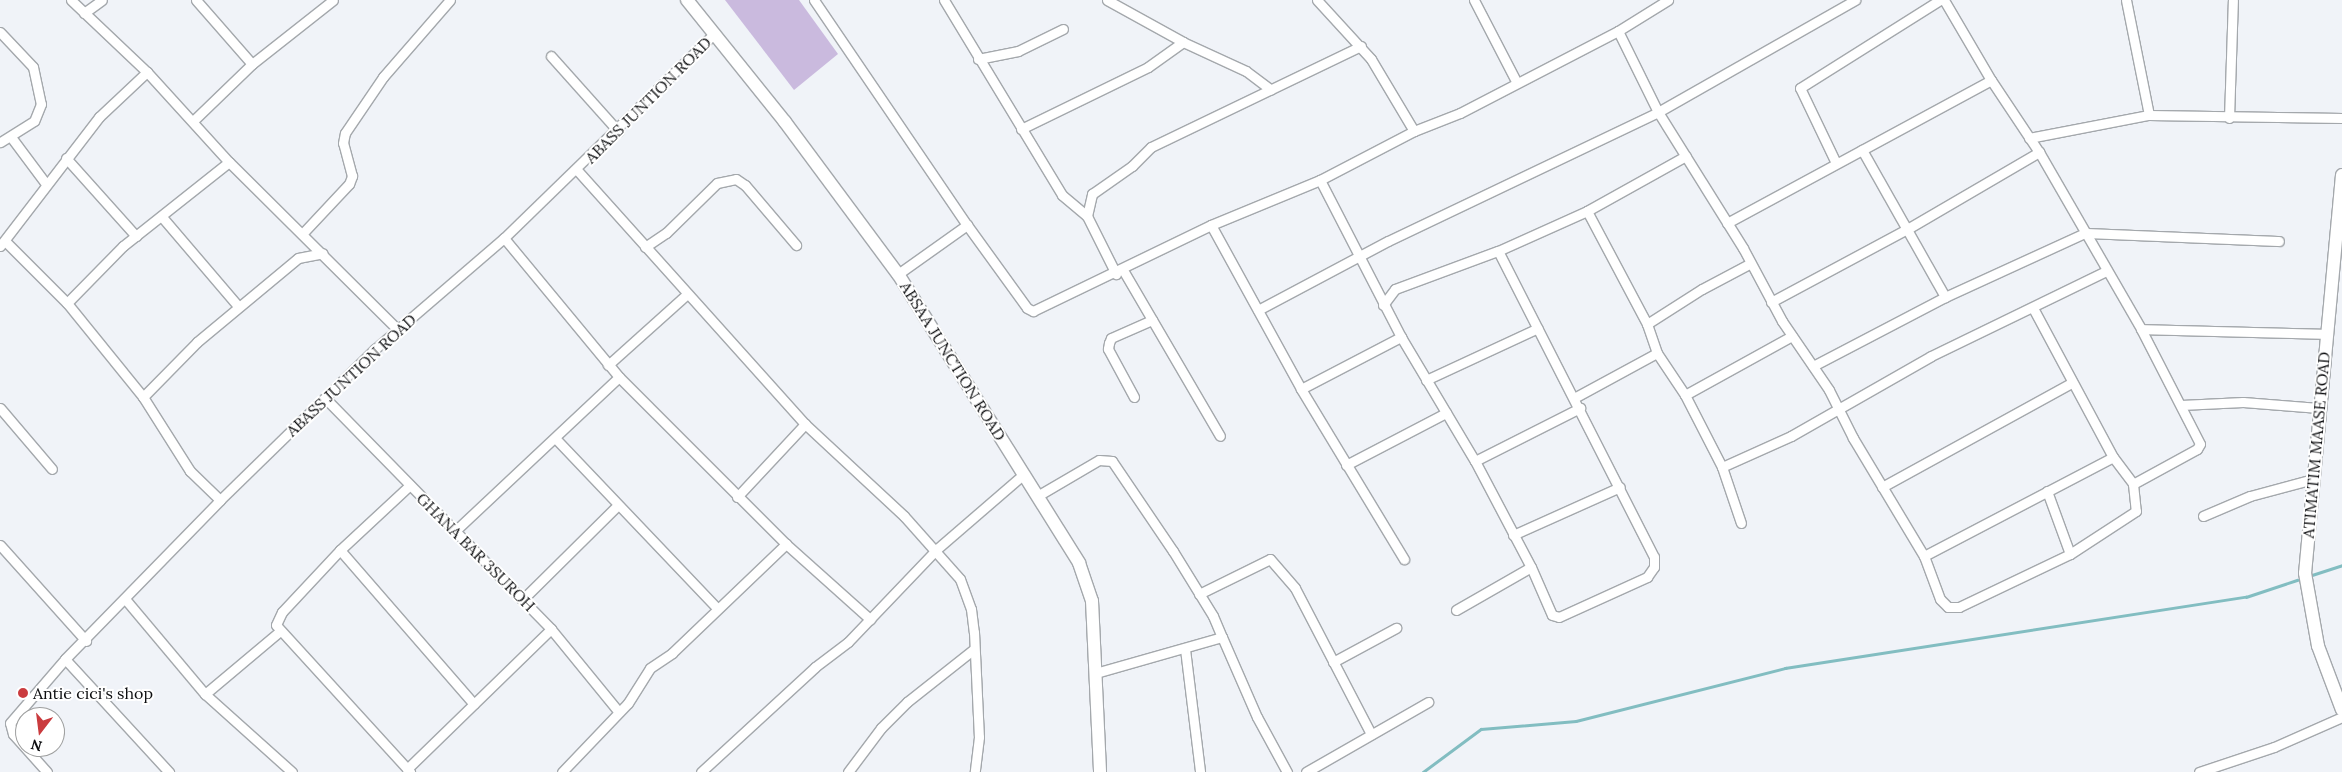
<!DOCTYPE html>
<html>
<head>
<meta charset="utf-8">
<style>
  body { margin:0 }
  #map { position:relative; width:2342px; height:772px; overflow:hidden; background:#f0f3f8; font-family:Lora,serif }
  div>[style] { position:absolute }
  .green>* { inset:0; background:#cabade }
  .stream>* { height:2.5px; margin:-1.25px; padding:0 1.25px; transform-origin:1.25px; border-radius:1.25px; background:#82bdc1 }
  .roads { filter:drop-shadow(1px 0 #a4a8ac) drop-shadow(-1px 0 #a4a8ac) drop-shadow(0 1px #a4a8ac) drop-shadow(0 -1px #a4a8ac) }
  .street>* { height:9px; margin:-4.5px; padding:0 4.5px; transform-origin:4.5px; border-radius:4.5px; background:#fff }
  .secondary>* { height:12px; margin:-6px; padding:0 6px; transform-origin:6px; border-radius:6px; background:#fff }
  .dots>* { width:14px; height:14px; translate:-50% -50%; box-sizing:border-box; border:2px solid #fff; border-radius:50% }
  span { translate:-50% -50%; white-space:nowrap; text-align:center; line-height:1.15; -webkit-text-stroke:4px #fff; paint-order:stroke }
  .street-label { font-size:16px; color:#0d0e10 }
  .poi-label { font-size:16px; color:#0d0e10 }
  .left { translate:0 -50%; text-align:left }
  .north { position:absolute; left:15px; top:707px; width:50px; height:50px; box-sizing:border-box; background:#fff; border:1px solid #9e9f9f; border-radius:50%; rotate:195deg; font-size:14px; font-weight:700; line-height:20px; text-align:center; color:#0d0e10 }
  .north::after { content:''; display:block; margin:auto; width:18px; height:22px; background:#ca3b3e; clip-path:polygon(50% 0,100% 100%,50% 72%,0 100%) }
</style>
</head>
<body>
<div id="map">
  <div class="green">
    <i style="clip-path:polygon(725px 0,799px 0,838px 54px,794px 90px)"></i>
  </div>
  <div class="stream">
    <i style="left:2312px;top:575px;width:32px;rotate:-18deg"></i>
    <i style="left:1423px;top:772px;width:72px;rotate:-36.6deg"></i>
    <i style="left:1481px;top:729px;width:95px;rotate:-4.8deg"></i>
    <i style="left:1576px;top:721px;width:216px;rotate:-14.2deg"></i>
    <i style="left:1785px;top:668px;width:466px;rotate:-8.8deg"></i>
    <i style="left:2246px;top:597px;width:54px;rotate:-18.4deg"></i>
  </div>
  <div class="roads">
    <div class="street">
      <i style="left:71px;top:0;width:105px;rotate:43.5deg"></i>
      <i style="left:147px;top:72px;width:122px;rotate:47.7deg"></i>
      <i style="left:229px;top:162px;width:238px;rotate:44.8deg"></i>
      <i style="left:196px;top:0;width:85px;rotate:48.8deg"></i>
      <i style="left:814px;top:0;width:272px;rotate:55.8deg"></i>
      <i style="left:967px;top:225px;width:102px;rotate:54.1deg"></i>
      <i style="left:1027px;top:308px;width:7px;rotate:27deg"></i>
      <i style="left:1033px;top:311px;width:198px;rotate:-25.8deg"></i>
      <i style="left:1211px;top:225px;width:118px;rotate:-22.4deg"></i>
      <i style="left:1320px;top:180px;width:106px;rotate:-27.5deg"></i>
      <i style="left:1414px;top:131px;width:49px;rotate:-21.4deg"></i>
      <i style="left:1460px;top:113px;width:178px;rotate:-27.4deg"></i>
      <i style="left:1618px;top:31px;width:59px;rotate:-31.8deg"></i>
      <i style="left:944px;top:0;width:228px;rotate:58.8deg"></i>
      <i style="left:1062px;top:195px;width:33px;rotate:40deg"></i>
      <i style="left:1087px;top:216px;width:65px;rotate:63.4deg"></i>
      <i style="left:1107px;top:0;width:87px;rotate:28.9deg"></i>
      <i style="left:1183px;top:42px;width:69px;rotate:24.7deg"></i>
      <i style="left:1246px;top:71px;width:31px;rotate:37deg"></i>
      <i style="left:1317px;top:0;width:80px;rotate:47.5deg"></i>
      <i style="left:1371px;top:59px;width:84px;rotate:59.2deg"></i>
      <i style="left:1474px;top:0;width:93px;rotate:62.6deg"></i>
      <i style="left:1944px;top:0;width:93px;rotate:59.6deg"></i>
      <i style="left:1991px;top:80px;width:87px;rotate:56.3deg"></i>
      <i style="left:2039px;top:152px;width:204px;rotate:60deg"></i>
      <i style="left:2141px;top:329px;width:129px;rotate:62.8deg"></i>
      <i style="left:2200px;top:444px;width:6px;rotate:121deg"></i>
      <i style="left:2197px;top:449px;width:73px;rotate:151.3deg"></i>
      <i style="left:2126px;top:0;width:117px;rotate:78.7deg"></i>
      <i style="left:84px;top:13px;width:22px;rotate:-36deg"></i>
      <i style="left:1618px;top:31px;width:90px;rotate:63.7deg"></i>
      <i style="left:1658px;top:112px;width:160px;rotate:58deg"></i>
      <i style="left:1743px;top:248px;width:83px;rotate:61.9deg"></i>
      <i style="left:1782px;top:321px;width:83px;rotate:55.7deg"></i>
      <i style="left:1829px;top:390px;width:54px;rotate:63.4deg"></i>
      <i style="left:1853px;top:438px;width:138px;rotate:59deg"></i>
      <i style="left:0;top:32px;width:48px;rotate:46.7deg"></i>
      <i style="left:33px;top:67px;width:38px;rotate:78deg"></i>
      <i style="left:41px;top:104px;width:18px;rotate:112deg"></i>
      <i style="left:34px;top:121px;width:40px;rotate:148deg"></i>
      <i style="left:551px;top:56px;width:101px;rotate:48.2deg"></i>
      <i style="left:978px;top:59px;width:41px;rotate:-11.3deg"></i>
      <i style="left:1018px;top:51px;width:50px;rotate:-26.1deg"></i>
      <i style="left:2229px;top:118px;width:118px;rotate:-88.1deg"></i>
      <i style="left:193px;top:121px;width:82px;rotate:-44deg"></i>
      <i style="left:252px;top:64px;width:103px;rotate:-38.3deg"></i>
      <i style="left:1021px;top:129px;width:141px;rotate:-26deg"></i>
      <i style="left:1148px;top:67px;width:43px;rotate:-35.5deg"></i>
      <i style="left:11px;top:137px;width:59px;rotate:53.3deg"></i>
      <i style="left:2029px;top:138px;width:122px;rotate:-10.9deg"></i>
      <i style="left:2149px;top:115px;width:193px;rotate:0.9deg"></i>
      <i style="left:1862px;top:150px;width:169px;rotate:60.5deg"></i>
      <i style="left:66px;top:158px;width:105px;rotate:48.1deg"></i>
      <i style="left:1836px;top:163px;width:83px;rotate:-115.6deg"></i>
      <i style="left:1800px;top:88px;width:165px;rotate:-32.2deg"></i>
      <i style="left:577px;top:170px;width:341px;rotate:48.1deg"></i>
      <i style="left:805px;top:424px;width:135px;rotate:42.9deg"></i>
      <i style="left:904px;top:516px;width:84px;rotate:48.4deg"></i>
      <i style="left:960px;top:579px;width:32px;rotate:70deg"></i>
      <i style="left:971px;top:609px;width:23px;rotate:83deg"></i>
      <i style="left:974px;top:632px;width:105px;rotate:87.3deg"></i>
      <i style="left:979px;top:737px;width:35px;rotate:97deg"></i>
      <i style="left:1320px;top:180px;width:177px;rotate:62.7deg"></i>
      <i style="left:1401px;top:337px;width:144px;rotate:59.2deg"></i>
      <i style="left:1475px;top:461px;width:120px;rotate:62.2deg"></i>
      <i style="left:1531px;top:567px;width:52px;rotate:66.4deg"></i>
      <i style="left:1552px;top:615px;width:7px;rotate:16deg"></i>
      <i style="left:1559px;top:617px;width:97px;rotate:-24.4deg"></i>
      <i style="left:1647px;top:577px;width:12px;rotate:-55deg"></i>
      <i style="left:1654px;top:567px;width:10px;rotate:-90deg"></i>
      <i style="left:1654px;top:557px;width:343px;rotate:-117deg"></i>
      <i style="left:1587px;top:211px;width:128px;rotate:62deg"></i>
      <i style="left:1647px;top:324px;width:31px;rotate:71deg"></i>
      <i style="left:1657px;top:353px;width:50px;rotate:56.3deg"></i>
      <i style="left:1685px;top:395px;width:81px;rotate:62.8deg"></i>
      <i style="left:1722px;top:467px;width:59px;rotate:71.3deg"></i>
      <i style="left:1087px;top:216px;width:23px;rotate:-77deg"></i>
      <i style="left:1092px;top:194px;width:49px;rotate:-35deg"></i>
      <i style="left:1132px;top:166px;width:27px;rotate:-45deg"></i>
      <i style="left:1151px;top:147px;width:233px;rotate:-25.7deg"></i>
      <i style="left:162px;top:217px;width:117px;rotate:49.5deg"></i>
      <i style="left:1727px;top:223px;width:300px;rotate:-28.4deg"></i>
      <i style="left:1211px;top:225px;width:187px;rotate:61.2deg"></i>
      <i style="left:1301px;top:389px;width:199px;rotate:58.8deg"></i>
      <i style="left:302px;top:234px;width:69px;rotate:-46.8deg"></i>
      <i style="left:349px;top:184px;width:9px;rotate:-69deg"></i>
      <i style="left:352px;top:176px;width:34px;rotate:-105deg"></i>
      <i style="left:343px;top:143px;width:10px;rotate:-79deg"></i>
      <i style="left:345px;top:133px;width:68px;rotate:-55.8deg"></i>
      <i style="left:383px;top:77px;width:102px;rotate:-49deg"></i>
      <i style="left:504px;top:238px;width:180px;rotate:50.4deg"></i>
      <i style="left:619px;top:377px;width:236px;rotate:45deg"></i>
      <i style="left:786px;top:544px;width:113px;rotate:41.8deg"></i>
      <i style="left:5px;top:241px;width:88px;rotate:45deg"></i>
      <i style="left:67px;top:303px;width:80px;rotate:-45.5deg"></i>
      <i style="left:123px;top:246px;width:135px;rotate:-38.4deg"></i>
      <i style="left:0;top:246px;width:163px;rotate:-52.5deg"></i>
      <i style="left:99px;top:117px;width:66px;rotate:-43.2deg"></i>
      <i style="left:645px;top:247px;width:25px;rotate:-34deg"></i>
      <i style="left:666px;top:233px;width:71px;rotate:-44.4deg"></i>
      <i style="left:717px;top:183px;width:19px;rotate:-12deg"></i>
      <i style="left:736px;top:179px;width:11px;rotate:34deg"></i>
      <i style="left:745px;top:185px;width:79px;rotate:49.6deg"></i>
      <i style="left:1123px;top:270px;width:192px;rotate:59.7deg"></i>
      <i style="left:898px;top:274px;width:85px;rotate:-35.4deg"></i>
      <i style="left:1771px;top:302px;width:157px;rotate:-28.2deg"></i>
      <i style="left:1909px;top:228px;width:151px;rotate:-30.3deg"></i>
      <i style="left:67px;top:303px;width:121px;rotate:51deg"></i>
      <i style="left:1383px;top:305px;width:20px;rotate:-53deg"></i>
      <i style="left:1395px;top:289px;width:110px;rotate:-20.3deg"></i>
      <i style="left:1498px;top:251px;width:98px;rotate:-24.2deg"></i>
      <i style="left:1587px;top:211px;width:113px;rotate:-29.1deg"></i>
      <i style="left:2033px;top:308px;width:169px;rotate:61.8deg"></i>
      <i style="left:2113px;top:457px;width:34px;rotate:53deg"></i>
      <i style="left:2133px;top:484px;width:27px;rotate:84deg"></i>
      <i style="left:2136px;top:511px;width:79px;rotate:146.9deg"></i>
      <i style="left:2070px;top:554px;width:67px;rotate:-110.1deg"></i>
      <i style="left:1258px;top:310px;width:147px;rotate:-28deg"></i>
      <i style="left:1388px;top:241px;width:299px;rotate:-25.5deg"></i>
      <i style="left:1658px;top:112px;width:227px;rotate:-29.6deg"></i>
      <i style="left:1647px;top:324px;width:65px;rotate:-32.5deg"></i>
      <i style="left:1702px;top:289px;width:55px;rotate:-28deg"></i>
      <i style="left:2141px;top:329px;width:185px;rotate:1.5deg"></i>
      <i style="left:608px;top:365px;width:105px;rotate:-41.9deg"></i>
      <i style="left:1813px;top:366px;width:149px;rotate:-27.6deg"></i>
      <i style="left:1945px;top:297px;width:154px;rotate:-24.6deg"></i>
      <i style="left:2085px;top:233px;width:194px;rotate:2.4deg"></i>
      <i style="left:1426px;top:380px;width:123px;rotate:-24.9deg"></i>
      <i style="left:1301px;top:389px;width:113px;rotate:-27.5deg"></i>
      <i style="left:1685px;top:395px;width:122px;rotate:-28.9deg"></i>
      <i style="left:1134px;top:397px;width:55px;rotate:-118.4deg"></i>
      <i style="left:1108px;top:349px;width:6px;rotate:-81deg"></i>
      <i style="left:1109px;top:343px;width:5px;rotate:-68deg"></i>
      <i style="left:1111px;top:338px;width:45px;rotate:-23.7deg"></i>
      <i style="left:1574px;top:398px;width:94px;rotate:-28.5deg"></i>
      <i style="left:326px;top:399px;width:322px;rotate:45.6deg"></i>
      <i style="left:551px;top:629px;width:106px;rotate:50.7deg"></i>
      <i style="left:2181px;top:405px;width:62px;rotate:-2.8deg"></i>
      <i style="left:2243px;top:402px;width:76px;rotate:4.5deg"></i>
      <i style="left:0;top:408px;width:80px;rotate:49.6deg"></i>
      <i style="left:556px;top:439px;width:233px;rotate:46.4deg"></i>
      <i style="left:1475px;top:461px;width:118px;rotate:-26.8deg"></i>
      <i style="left:1346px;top:465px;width:113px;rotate:-27.5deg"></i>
      <i style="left:1722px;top:467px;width:76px;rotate:-24.2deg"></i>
      <i style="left:1791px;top:436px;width:161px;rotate:-29.7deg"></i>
      <i style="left:1931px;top:356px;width:195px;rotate:-25.9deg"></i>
      <i style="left:410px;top:485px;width:96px;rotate:137.1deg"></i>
      <i style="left:340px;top:550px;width:85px;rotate:133.1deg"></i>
      <i style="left:282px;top:612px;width:14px;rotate:115deg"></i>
      <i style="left:276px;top:625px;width:199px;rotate:47.6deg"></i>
      <i style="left:1882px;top:487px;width:216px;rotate:-28.8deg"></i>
      <i style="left:1039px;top:495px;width:69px;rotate:-30.3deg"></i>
      <i style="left:1099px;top:460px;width:13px;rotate:4deg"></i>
      <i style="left:1112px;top:461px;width:109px;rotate:55.9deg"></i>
      <i style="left:1173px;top:551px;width:76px;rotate:58.4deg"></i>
      <i style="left:1213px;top:616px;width:23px;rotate:67deg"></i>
      <i style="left:1222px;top:637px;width:131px;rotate:164.1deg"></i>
      <i style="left:737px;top:497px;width:100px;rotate:-47deg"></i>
      <i style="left:220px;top:500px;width:42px;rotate:-136deg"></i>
      <i style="left:190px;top:471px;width:88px;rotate:-122.4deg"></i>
      <i style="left:143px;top:397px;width:77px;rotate:-45.5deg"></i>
      <i style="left:197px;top:342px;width:131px;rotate:-39.7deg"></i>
      <i style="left:298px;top:258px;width:25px;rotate:-11deg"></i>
      <i style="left:2203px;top:516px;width:51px;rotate:-23.1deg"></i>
      <i style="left:2250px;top:496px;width:65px;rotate:-15.1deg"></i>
      <i style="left:455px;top:531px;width:225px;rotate:-43.2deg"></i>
      <i style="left:1513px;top:535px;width:117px;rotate:-24.2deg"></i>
      <i style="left:0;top:545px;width:129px;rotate:48.1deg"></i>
      <i style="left:340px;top:550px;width:204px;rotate:49deg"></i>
      <i style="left:2070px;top:554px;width:123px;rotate:154.5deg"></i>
      <i style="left:1959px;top:607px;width:11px;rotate:180deg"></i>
      <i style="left:1948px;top:607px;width:11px;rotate:-135deg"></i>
      <i style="left:1940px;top:599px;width:46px;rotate:-110.4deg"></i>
      <i style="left:1924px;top:556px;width:213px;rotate:-27.6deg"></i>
      <i style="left:1199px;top:594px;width:79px;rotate:-26.2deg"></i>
      <i style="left:1270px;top:559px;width:38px;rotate:49deg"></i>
      <i style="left:1295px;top:588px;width:165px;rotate:62.5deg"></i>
      <i style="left:126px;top:600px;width:123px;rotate:50deg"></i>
      <i style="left:205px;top:694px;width:117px;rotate:41.9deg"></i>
      <i style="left:522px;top:600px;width:135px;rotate:-44.7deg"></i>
      <i style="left:1456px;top:610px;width:86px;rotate:-29.8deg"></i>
      <i style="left:1222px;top:637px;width:87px;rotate:66.4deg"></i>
      <i style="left:1257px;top:717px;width:63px;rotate:61.4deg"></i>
      <i style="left:1185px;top:649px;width:124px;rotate:83deg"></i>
      <i style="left:65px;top:659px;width:154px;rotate:47.4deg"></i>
      <i style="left:1333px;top:662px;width:72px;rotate:-28.4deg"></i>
      <i style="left:205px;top:694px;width:97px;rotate:-40deg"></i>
      <i style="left:407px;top:769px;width:201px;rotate:-44.2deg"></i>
      <i style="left:47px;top:772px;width:51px;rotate:-131.8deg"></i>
      <i style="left:13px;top:734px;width:11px;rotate:-105deg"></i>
      <i style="left:10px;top:723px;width:84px;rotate:-49.3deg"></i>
      <i style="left:65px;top:659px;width:222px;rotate:-45.7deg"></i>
      <i style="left:220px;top:500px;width:216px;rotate:-44.3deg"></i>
      <i style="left:375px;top:349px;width:170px;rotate:-40.7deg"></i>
      <i style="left:504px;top:238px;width:294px;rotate:-44.2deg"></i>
      <i style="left:562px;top:772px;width:95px;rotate:-46.3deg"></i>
      <i style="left:628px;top:703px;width:41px;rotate:-57.8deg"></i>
      <i style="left:650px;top:668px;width:27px;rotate:-34deg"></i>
      <i style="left:672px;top:653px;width:158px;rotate:-43.7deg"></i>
      <i style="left:701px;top:772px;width:155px;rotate:-42.6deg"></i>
      <i style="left:815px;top:667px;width:41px;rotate:-37.1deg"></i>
      <i style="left:848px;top:642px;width:129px;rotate:-46.3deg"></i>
      <i style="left:937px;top:549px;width:115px;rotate:-40.8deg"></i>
      <i style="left:848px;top:772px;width:55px;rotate:-53.1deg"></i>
      <i style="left:881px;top:728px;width:37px;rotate:-45deg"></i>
      <i style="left:907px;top:702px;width:85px;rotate:-38.3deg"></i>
      <i style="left:1306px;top:772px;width:141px;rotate:-29.8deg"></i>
      <i style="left:2199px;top:772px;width:79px;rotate:-18.4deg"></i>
      <i style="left:2274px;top:747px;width:74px;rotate:-23.8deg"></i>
    </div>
    <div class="secondary">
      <i style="left:687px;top:0;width:156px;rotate:51.2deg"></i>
      <i style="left:785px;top:122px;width:189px;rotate:53.4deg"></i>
      <i style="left:898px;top:274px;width:341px;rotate:57.9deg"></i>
      <i style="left:1079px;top:563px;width:40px;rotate:71.1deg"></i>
      <i style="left:1092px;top:601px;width:171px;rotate:87.3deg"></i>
      <i style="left:2342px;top:175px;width:400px;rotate:95.3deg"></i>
      <i style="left:2305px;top:573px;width:74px;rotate:79.9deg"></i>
      <i style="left:2318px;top:646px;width:68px;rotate:69.4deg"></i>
    </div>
  </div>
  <div class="dots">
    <i style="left:23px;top:693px;background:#ca3b3e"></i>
  </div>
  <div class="street-label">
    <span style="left:648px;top:100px;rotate:-45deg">ABASS JUNTION ROAD</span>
    <span style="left:953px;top:361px;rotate:58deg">ABSAA JUNCTION ROAD</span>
    <span style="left:351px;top:375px;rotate:-43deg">ABASS JUNTION ROAD</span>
    <span style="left:2316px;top:445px;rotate:-85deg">ATIMATIM MAASE ROAD</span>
    <span style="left:476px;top:552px;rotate:45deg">GHANA BAR 3SUROH</span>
  </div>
  <div class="poi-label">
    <span class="left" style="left:33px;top:693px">Antie cici's shop</span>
  </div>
  <div class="north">N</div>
</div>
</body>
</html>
